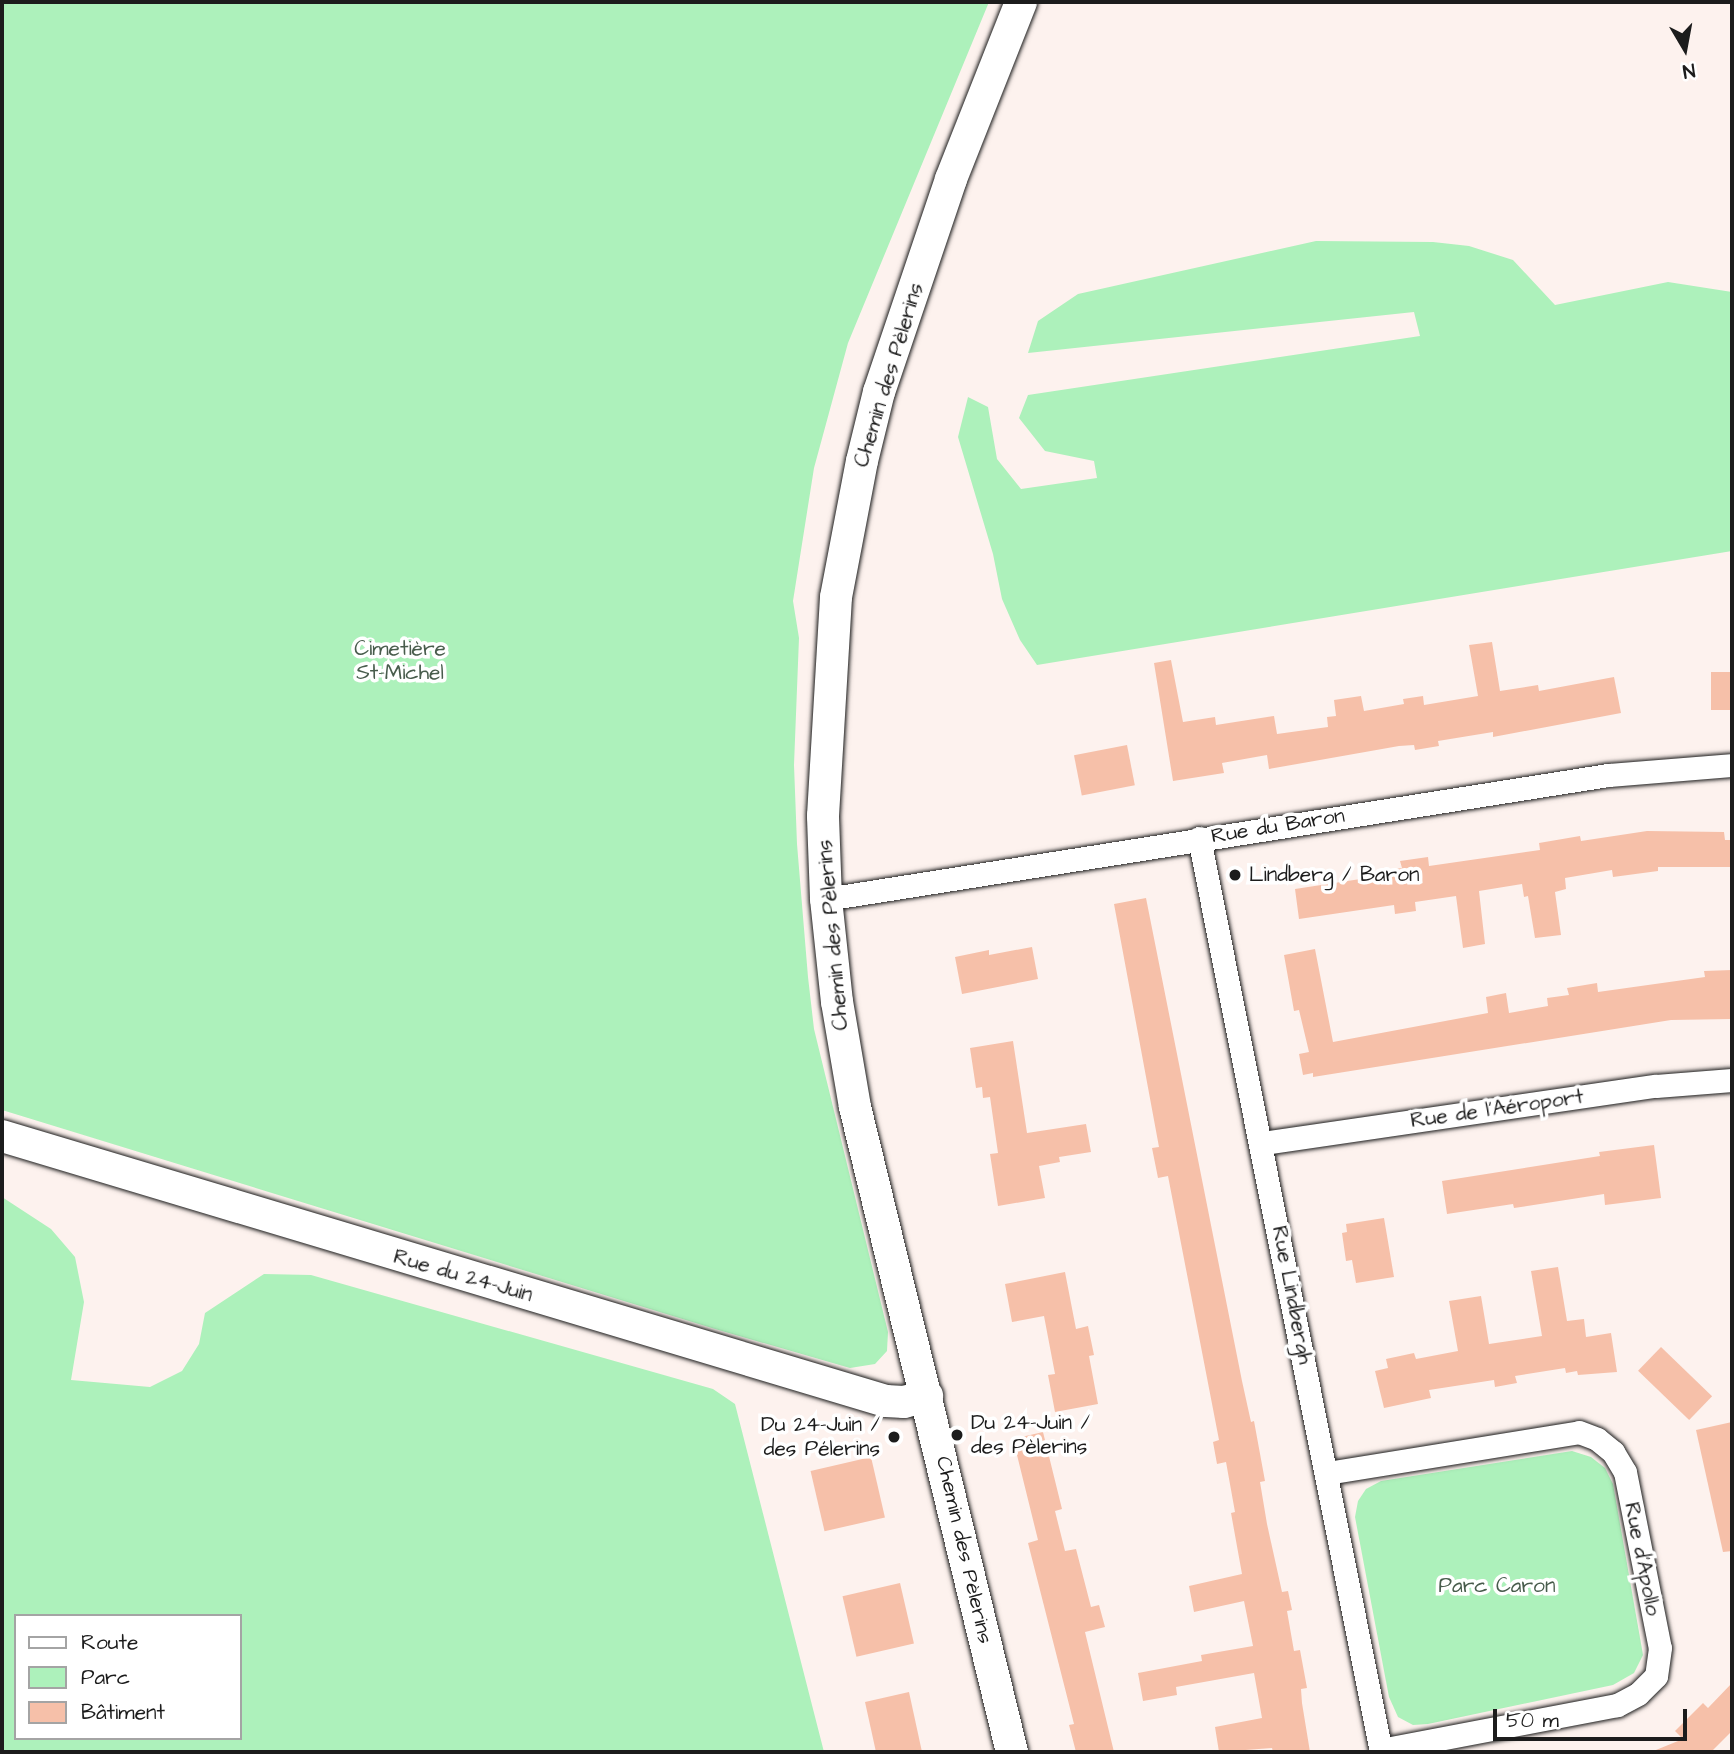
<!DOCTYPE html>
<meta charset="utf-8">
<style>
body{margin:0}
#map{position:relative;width:1734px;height:1754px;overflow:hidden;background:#fdf2ee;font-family:"Architects Daughter",sans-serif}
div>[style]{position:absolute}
.green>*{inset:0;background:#adf1bb}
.building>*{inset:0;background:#f6c0a9;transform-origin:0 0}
.roads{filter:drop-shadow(0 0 2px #1c1c1c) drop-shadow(0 0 2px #1c1c1c)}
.street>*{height:23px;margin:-11.5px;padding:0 11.5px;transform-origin:11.5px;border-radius:11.5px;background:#fff}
.secondary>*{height:32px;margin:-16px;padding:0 16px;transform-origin:16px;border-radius:16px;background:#fff}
.dots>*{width:19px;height:19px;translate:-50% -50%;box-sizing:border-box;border:4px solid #fff;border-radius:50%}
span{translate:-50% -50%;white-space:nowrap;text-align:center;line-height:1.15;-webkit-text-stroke:7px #fff;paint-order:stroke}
.street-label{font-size:21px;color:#1c1c1c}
.park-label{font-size:21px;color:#485c4c}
.poi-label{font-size:21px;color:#1c1c1c}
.left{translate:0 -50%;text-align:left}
.right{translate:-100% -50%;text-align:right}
.frame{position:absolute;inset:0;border:4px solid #1c1c1c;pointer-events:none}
.legend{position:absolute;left:14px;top:1614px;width:228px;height:126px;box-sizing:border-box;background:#fff;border:2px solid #a4a4a4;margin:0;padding:9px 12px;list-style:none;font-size:21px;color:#1c1c1c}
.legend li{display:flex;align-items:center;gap:14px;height:35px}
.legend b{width:35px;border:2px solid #a4a4a4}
.north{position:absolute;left:1650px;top:14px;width:70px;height:70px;-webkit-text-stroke:5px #fff;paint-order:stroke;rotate:170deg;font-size:19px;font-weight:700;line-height:28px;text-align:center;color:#1c1c1c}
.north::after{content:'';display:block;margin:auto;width:24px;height:32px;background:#1c1c1c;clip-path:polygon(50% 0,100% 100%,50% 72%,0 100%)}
.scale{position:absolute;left:1493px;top:1709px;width:194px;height:32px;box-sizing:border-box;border:4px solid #1c1c1c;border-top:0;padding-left:9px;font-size:21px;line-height:24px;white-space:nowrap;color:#1c1c1c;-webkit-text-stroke:5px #fff;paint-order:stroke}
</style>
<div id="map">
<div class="green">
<div style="clip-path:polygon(2px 2px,989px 2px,848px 343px,814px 468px,793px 601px,799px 638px,794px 765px,797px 844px,808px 977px,814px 1029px,888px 1332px,887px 1351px,875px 1364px,850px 1368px,715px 1329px,2px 1110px)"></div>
<div style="clip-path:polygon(1316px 241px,1433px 242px,1469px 246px,1513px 260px,1555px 305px,1668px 282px,1732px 292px,1732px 551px,1037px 665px,1020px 640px,1002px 599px,993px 554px,958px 437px,968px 397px,988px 407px,997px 459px,1021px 489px,1097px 478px,1094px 461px,1045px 451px,1019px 418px,1028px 395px,1420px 336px,1414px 312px,1028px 353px,1038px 321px,1078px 294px)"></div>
<div style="clip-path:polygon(evenodd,2px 1197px,51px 1229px,75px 1257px,84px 1302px,71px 1380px,150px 1387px,182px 1371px,199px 1344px,205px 1313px,264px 1274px,311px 1275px,713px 1389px,735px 1404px,824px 1752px,2px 1752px,2px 1197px,16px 1616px,240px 1616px,240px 1738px,16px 1738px,16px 1616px)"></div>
<div style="clip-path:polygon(1572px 1451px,1591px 1457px,1605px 1468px,1613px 1484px,1643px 1655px,1634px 1673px,1613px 1685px,1428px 1724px,1413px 1725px,1398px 1717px,1389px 1697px,1355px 1517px,1358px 1501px,1366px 1489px,1381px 1481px)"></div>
</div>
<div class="building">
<div style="clip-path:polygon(1492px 642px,1500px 691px,1538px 685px,1539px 691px,1614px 677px,1621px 713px,1493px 737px,1493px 732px,1438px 741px,1439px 746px,1415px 750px,1414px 745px,1399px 746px,1269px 769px,1267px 755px,1222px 763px,1224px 773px,1173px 781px,1154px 663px,1171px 660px,1183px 722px,1215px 717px,1216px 725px,1274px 716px,1277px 734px,1328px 727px,1327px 717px,1336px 716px,1334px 700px,1361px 696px,1364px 711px,1404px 704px,1403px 699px,1423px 696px,1424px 705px,1478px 696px,1469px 645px)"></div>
<div style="left:1732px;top:672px;width:38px;height:21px;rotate:90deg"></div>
<div style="left:1127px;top:745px;width:41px;height:54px;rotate:79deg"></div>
<div style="clip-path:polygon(1647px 831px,1724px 832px,1725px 840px,1732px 840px,1732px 867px,1658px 867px,1658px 871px,1613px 877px,1612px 870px,1565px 878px,1566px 889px,1555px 892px,1561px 935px,1535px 938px,1528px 896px,1524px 897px,1522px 884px,1479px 891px,1485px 944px,1463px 948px,1456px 896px,1415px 902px,1416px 911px,1395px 914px,1394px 905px,1299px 919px,1295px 889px,1367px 878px,1366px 873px,1402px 868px,1400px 861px,1428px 857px,1429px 866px,1540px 850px,1539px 843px,1580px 836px,1581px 841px)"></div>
<div style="clip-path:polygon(1146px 898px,1242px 1381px,1251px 1422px,1254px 1421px,1265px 1481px,1260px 1482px,1267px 1524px,1282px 1592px,1288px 1591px,1292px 1610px,1287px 1611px,1294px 1651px,1300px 1650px,1307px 1688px,1301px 1689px,1302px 1703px,1310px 1752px,1273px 1752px,1272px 1748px,1219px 1752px,1215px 1727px,1262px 1718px,1254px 1673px,1176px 1687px,1177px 1695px,1143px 1701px,1138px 1673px,1202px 1661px,1201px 1655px,1253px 1646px,1244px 1601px,1194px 1612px,1189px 1586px,1242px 1574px,1231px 1513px,1235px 1512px,1226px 1462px,1217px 1464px,1213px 1442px,1219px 1440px,1168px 1176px,1158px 1178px,1152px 1148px,1159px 1147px,1114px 904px)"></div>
<div style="clip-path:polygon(1032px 947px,1038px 979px,962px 994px,955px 957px,989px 950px,989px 955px)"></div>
<div style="clip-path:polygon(1315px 949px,1333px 1042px,1488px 1013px,1486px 997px,1506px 993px,1509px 1013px,1548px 1006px,1547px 998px,1569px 995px,1567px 988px,1597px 983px,1598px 992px,1705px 977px,1704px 971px,1732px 970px,1732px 1019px,1671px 1020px,1313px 1077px,1313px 1073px,1303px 1075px,1299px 1054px,1309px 1052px,1299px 1010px,1294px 1011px,1284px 955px)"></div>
<div style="clip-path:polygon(1013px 1041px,1027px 1133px,1086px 1124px,1091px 1152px,1059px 1157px,1060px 1162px,1039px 1166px,1045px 1198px,998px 1206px,990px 1154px,998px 1153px,990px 1097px,983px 1098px,982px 1087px,976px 1088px,970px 1048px)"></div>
<div style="clip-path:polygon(1654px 1145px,1661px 1198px,1605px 1205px,1604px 1194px,1514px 1208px,1513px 1204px,1447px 1214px,1442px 1181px,1600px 1156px,1599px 1152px)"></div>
<div style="clip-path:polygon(1384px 1218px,1394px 1277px,1356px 1283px,1352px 1260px,1346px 1261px,1342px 1233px,1347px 1232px,1346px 1224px)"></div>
<div style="clip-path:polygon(1558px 1267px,1567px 1321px,1584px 1319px,1586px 1337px,1611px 1333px,1617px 1372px,1578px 1375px,1577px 1371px,1566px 1373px,1565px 1368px,1515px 1376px,1517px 1383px,1495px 1387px,1494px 1380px,1429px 1390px,1431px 1398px,1384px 1408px,1375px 1371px,1388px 1368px,1386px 1359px,1414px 1353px,1416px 1359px,1458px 1351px,1449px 1301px,1481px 1296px,1489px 1344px,1542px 1336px,1531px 1271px)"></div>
<div style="clip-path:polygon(1065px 1272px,1076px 1329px,1088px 1326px,1094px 1355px,1089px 1356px,1098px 1404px,1055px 1412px,1048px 1375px,1055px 1374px,1044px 1316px,1012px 1322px,1005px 1284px)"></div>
<div style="left:1661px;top:1347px;width:71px;height:33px;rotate:44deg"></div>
<div style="clip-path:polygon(1732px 1422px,1732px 1551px,1723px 1552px,1696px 1430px)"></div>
<div style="clip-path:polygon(1043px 1432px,1062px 1509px,1055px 1511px,1065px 1551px,1076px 1549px,1091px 1607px,1099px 1605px,1105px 1627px,1085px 1632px,1114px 1752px,1076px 1752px,1069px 1725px,1074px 1724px,1028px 1543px,1038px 1540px,1013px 1439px)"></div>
<div style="left:871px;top:1457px;width:62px;height:62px;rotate:77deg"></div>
<div style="left:900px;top:1583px;width:62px;height:59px;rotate:77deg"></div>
<div style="clip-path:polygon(1732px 1683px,1732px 1731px,1711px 1752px,1651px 1752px,1683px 1739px,1675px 1731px,1703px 1703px,1708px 1708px)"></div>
<div style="clip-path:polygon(909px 1692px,922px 1752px,876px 1752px,865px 1702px)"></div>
</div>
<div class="roads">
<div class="street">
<div style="left:1199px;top:838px;width:932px;rotate:78.74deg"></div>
<div style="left:826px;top:899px;width:792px;rotate:-9.01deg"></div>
<div style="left:1608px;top:775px;width:124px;rotate:-4.6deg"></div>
<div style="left:1263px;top:1143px;width:397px;rotate:-8.3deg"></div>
<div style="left:1656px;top:1086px;width:76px;rotate:-4.5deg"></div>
<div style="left:1327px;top:1473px;width:255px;rotate:-9.2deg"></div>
<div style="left:1579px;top:1432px;width:19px;rotate:21deg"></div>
<div style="left:1597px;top:1439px;width:21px;rotate:39deg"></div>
<div style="left:1613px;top:1452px;width:23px;rotate:59deg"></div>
<div style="left:1625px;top:1472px;width:179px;rotate:78.8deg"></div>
<div style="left:1660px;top:1648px;width:28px;rotate:98deg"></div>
<div style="left:1656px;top:1676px;width:25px;rotate:135deg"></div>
<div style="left:1638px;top:1694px;width:24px;rotate:152deg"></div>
<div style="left:1617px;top:1705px;width:240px;rotate:169.2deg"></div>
</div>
<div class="secondary">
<div style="left:2px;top:1136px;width:923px;rotate:16.69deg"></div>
<div style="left:886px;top:1401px;width:18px;rotate:3deg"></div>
<div style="left:904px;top:1402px;width:24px;rotate:-15deg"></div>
<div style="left:1012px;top:1752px;width:664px;rotate:-103.68deg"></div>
<div style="left:855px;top:1107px;width:107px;rotate:-99.7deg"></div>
<div style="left:837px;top:1002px;width:104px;rotate:-96.1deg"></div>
<div style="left:826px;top:899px;width:83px;rotate:-92.1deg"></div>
<div style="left:823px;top:816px;width:219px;rotate:-86.6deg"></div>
<div style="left:836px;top:597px;width:138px;rotate:-79.2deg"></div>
<div style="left:862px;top:461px;width:71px;rotate:-76.2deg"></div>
<div style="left:879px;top:392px;width:225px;rotate:-71.3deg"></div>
<div style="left:951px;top:179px;width:190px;rotate:-68.4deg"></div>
</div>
</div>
<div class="dots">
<div style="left:1235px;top:875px;background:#1c1c1c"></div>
<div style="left:957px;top:1435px;background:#1c1c1c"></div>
<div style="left:894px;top:1437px;background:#1c1c1c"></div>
</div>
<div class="street-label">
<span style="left:889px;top:375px;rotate:-73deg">Chemin des Pèlerins</span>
<span style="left:1278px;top:826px;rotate:-9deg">Rue du Baron</span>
<span style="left:833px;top:935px;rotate:-95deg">Chemin des Pèlerins</span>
<span style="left:1497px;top:1109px;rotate:-8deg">Rue de l'Aéroport</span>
<span style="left:463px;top:1276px;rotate:16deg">Rue du 24-Juin</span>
<span style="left:1292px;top:1295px;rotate:79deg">Rue Lindbergh</span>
<span style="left:964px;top:1550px;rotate:77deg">Chemin des Pèlerins</span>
<span style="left:1642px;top:1559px;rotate:79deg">Rue d'Apollo</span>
</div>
<div class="park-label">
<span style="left:400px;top:661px">Cimetière<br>St-Michel</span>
<span style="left:1497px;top:1586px">Parc Caron</span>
</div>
<div class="poi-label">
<span class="left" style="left:1249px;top:875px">Lindberg / Baron</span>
<span class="left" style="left:971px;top:1435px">Du 24-Juin /<br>des Pèlerins</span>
<span class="right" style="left:880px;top:1437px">Du 24-Juin /<br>des Pélerins</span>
</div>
<div class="frame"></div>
<ul class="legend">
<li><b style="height:9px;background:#fff"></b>Route</li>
<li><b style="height:19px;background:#adf1bb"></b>Parc</li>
<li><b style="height:19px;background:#f6c0a9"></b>Bâtiment</li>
</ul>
<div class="north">N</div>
<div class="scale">50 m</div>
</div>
